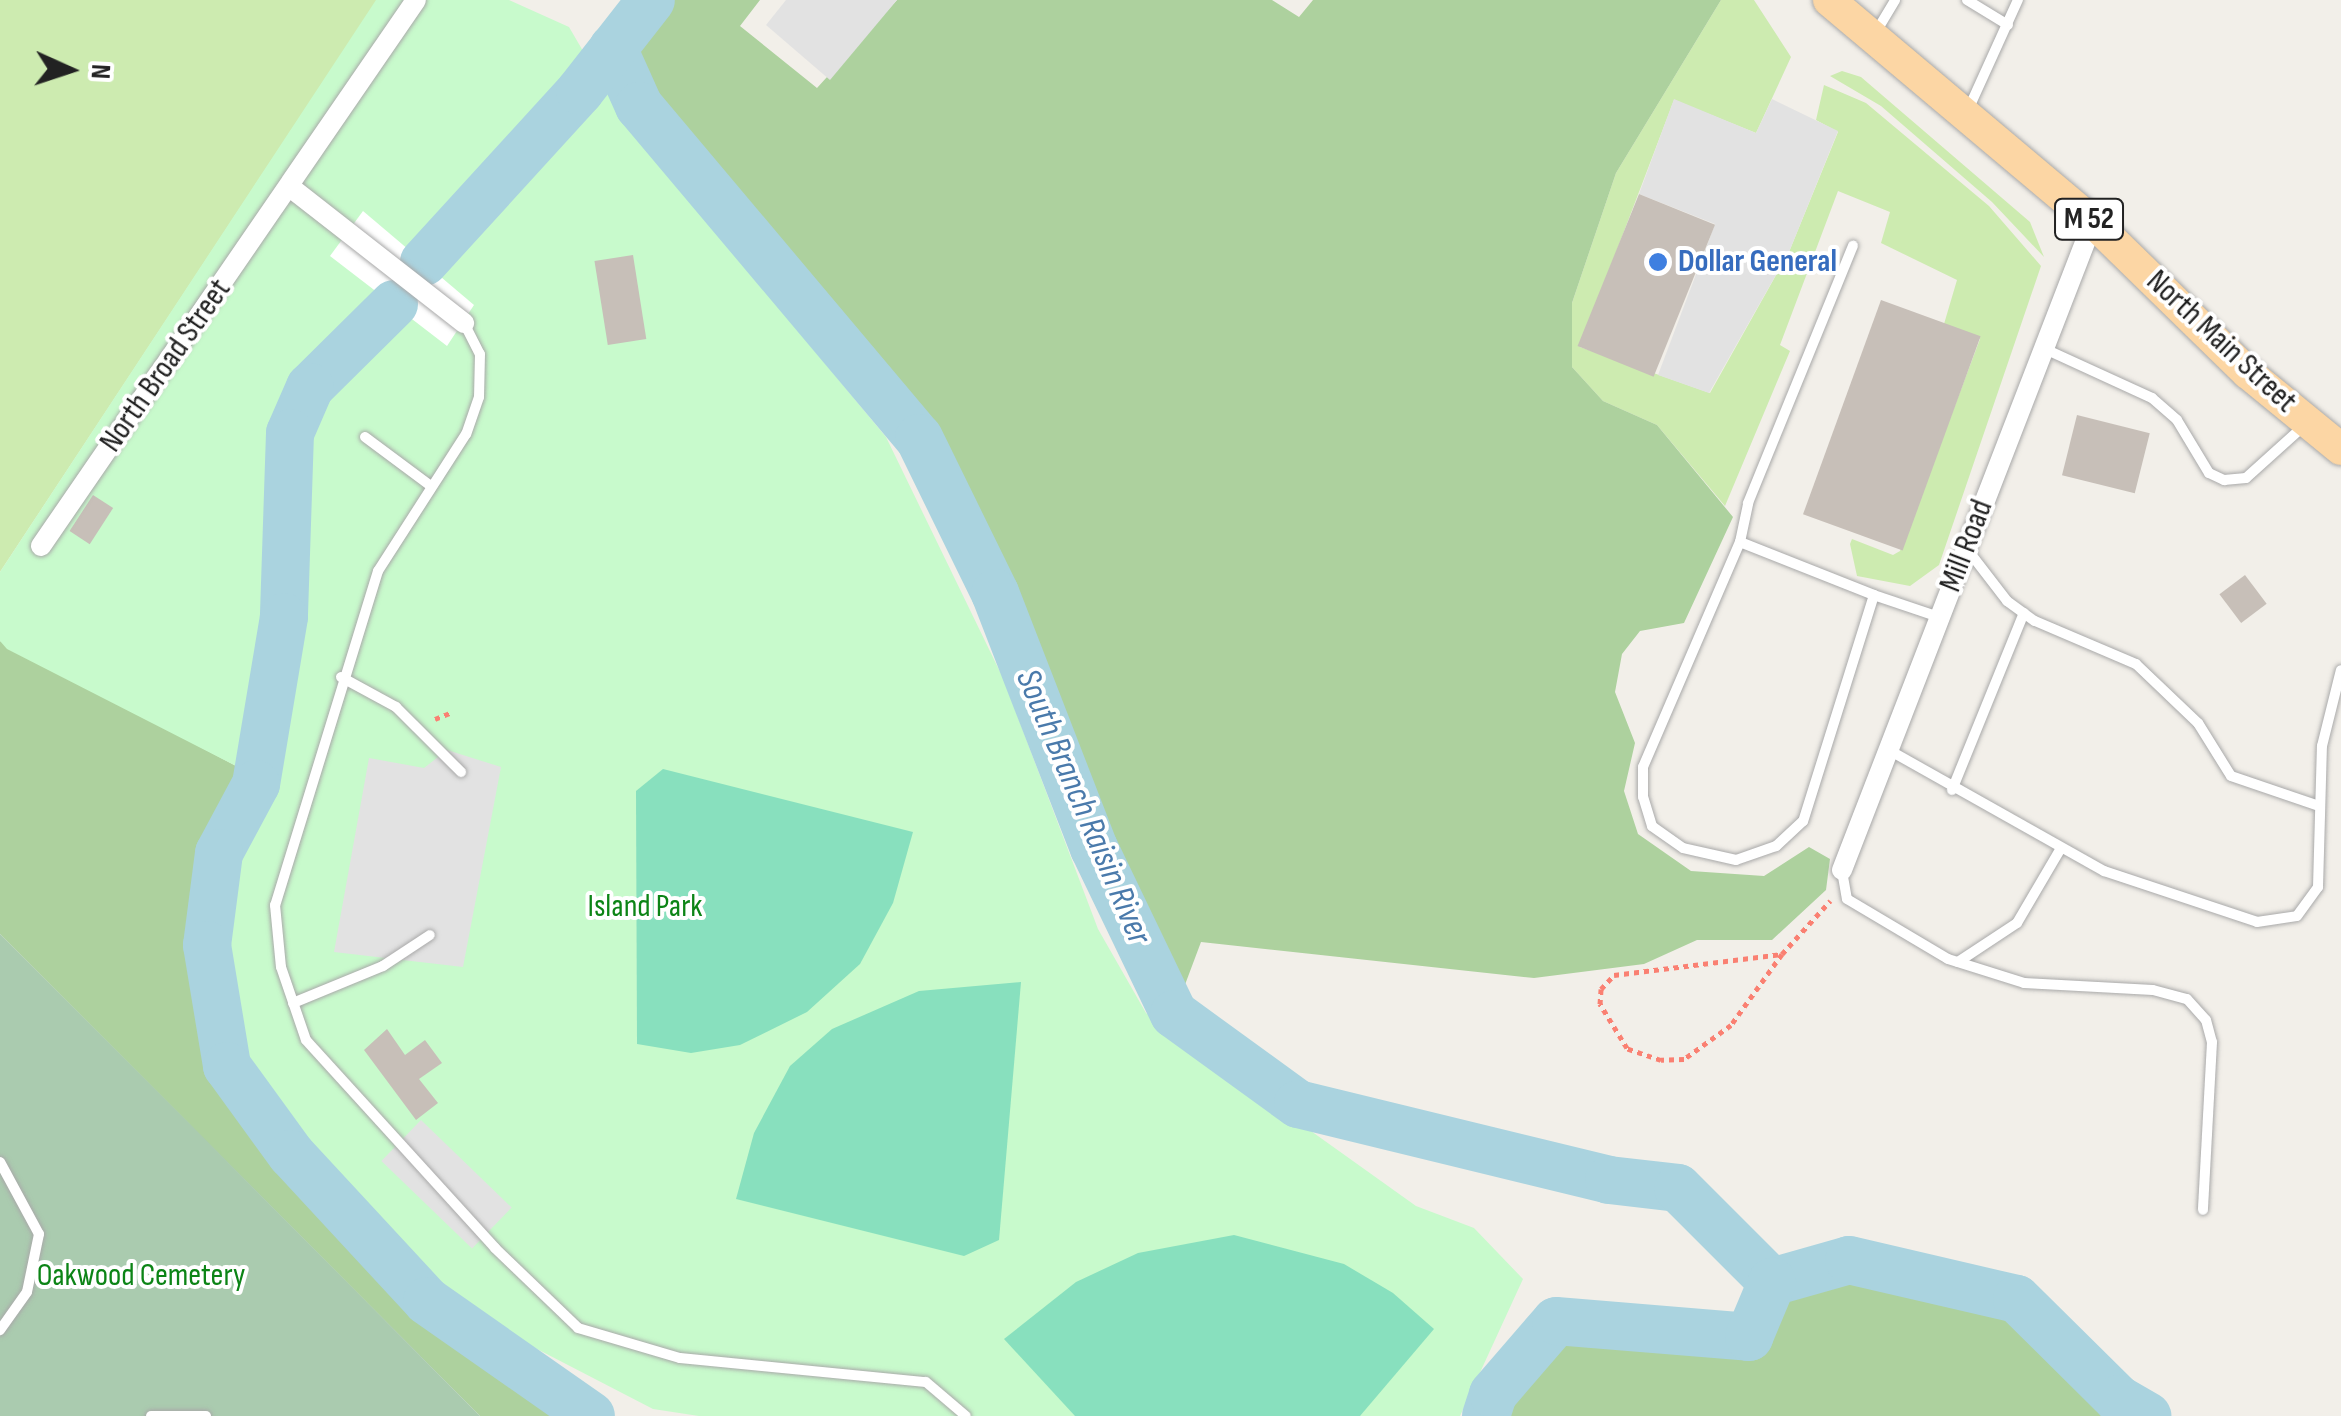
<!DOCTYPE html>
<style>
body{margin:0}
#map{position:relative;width:2341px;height:1416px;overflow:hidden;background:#f2efe9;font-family:"Sofia Sans Condensed",sans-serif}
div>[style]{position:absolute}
.grass>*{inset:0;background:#cdebb0}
.forest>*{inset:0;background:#add19e}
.cemetery>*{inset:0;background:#aacbaf}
.park>*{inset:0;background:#c8facc}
.pitch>*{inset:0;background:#88e0be}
.parking>*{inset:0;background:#e2e2e2;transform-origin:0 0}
.pier>*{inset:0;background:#fff}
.river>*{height:48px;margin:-24px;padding:0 24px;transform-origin:24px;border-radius:24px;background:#aad3df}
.building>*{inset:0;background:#c7bfb8;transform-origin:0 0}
.path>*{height:5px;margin-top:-2.5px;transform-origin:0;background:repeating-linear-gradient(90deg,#fa8072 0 5px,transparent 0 10px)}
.roads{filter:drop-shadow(0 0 2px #a9a9a9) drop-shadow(0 0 2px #a9a9a9)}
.service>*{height:10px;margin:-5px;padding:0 5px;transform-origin:5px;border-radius:5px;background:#fff}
.minor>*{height:20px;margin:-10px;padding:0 10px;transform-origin:10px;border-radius:10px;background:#fff}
.primary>*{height:32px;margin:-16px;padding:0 16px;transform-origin:16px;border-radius:16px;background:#fcd6a4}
.dots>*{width:28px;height:28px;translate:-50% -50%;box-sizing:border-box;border:5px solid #fff;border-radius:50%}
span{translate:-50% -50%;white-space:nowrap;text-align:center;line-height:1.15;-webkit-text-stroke:8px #fff;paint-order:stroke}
.shield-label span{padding:2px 8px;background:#fff;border:2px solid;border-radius:8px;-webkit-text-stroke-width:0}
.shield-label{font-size:30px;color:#222;font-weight:700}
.shop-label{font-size:32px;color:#366cbe;font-weight:700}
.left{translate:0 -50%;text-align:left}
.street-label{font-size:32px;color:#222}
.park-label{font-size:32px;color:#0c8416}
.water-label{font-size:35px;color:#4a7aab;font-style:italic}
.north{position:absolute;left:20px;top:20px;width:100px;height:100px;-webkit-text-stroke:8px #fff;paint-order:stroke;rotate:93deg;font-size:28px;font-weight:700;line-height:40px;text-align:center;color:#222}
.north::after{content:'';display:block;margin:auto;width:35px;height:45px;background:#222;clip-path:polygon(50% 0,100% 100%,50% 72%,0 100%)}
</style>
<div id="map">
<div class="grass">
<div style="clip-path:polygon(0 0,377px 0,0 572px)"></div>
<div style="clip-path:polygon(1721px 0,1754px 0,1791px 57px,1756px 133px,1674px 100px,1580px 347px,1710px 393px,1789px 252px,1838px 132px,1816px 120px,1824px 85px,1866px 103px,1989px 206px,2041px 266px,1939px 565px,1910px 586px,1857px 576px,1850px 544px,1852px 539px,1893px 555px,1900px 551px,1980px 339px,1944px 324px,1957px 280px,1881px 243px,1890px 212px,1838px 191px,1780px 345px,1790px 351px,1725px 506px,1657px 425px,1603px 401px,1572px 367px,1572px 303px,1616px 173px)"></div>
<div style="clip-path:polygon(1842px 71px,1861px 77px,2030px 222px,2044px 257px,1992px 202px,1881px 106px,1830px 76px)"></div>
</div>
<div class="forest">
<div style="clip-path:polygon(651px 0,760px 0,740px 26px,817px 88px,897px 0,1272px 0,1299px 17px,1313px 0,1721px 0,1616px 173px,1572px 303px,1572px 367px,1603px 401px,1657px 425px,1733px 517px,1684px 623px,1640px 631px,1622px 654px,1615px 692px,1635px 743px,1624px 791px,1638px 834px,1691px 871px,1764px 876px,1809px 847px,1830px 859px,1826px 890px,1772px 940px,1697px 940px,1644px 964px,1534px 978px,1201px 942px,1174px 1014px,1094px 848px,995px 593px,919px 438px,639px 106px,613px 48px)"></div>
<div style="clip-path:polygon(0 641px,238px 767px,256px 784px,219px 853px,207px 945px,227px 1066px,291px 1154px,427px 1301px,591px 1416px,480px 1416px,0 934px)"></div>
<div style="clip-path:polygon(1849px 1260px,2017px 1299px,2118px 1399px,2147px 1416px,1486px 1416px,1493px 1394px,1556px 1321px,1748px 1337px,1772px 1282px)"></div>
</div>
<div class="cemetery">
<div style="clip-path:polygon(0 934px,190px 1124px,480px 1416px,0 1416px)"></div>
</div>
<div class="park">
<div style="clip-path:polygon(376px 0,509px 0,569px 27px,624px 121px,886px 437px,1003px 678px,1098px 929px,1146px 1013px,1416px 1206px,1474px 1228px,1523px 1279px,1460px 1416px,699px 1416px,653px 1409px,506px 1333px,376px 1230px,289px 1139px,235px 1062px,221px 1001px,238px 767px,7px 649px,0 641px,0 572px)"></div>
</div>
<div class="pitch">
<div style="clip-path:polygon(663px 769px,913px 832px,893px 903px,860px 964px,807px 1012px,740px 1045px,691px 1053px,637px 1044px,636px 791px)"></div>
<div style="clip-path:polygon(1021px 982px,999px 1240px,964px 1256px,736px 1199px,754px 1133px,790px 1066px,832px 1029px,919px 991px)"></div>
<div style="clip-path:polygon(1234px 1235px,1344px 1264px,1393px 1293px,1434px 1329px,1360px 1416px,1075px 1416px,1004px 1339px,1076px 1282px,1138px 1253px)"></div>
</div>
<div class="parking">
<div style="clip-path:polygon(786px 0,897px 0,830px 80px,766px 25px)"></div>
<div style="clip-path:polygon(1674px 99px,1756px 133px,1772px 99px,1838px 131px,1789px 252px,1709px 393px,1658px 375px,1715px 224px,1639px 194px)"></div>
<div style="clip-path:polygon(447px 750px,501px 767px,463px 967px,334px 952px,369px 758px,424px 768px)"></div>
<div style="left:421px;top:1120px;width:126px;height:57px;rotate:44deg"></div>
</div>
<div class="pier">
<div style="clip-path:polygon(363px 211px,474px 305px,447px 346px,330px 256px)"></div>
</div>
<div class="river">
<div style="left:613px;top:48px;width:64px;rotate:65.9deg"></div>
<div style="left:639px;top:106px;width:434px;rotate:49.9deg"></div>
<div style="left:919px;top:438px;width:173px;rotate:63.9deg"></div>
<div style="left:995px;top:593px;width:274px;rotate:68.8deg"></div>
<div style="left:1094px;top:848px;width:184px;rotate:64.3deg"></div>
<div style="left:1174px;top:1014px;width:153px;rotate:36deg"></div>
<div style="left:1298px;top:1104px;width:320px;rotate:13.7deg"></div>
<div style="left:1609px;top:1180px;width:69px;rotate:6.6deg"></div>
<div style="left:1678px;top:1188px;width:133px;rotate:45deg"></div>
<div style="left:424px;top:262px;width:231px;rotate:-47.6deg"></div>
<div style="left:580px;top:91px;width:115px;rotate:-52deg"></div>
<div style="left:394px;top:304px;width:118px;rotate:135.3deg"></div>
<div style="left:310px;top:387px;width:50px;rotate:113.5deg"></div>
<div style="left:290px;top:433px;width:184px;rotate:91.9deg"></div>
<div style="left:284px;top:617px;width:169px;rotate:99.5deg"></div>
<div style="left:256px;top:784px;width:78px;rotate:118.2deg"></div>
<div style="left:219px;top:853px;width:93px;rotate:97.4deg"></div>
<div style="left:207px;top:945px;width:123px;rotate:80.6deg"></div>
<div style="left:227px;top:1066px;width:109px;rotate:54deg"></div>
<div style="left:291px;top:1154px;width:200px;rotate:47.2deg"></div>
<div style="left:427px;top:1301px;width:200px;rotate:35deg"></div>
<div style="left:1772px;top:1282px;width:80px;rotate:-15.9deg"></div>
<div style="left:1849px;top:1260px;width:172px;rotate:13.1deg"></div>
<div style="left:2017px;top:1299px;width:142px;rotate:44.7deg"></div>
<div style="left:2118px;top:1399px;width:34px;rotate:30deg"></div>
<div style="left:1486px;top:1416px;width:23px;rotate:-72deg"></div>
<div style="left:1493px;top:1394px;width:96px;rotate:-49.2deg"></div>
<div style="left:1556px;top:1321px;width:194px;rotate:4.7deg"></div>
<div style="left:1749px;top:1337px;width:60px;rotate:-67.3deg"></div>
</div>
<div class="building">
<div style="left:1639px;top:194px;width:82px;height:164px;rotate:22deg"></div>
<div style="left:633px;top:255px;width:85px;height:39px;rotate:81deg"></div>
<div style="left:1881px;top:300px;width:106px;height:228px;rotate:20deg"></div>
<div style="left:2077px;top:415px;width:75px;height:62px;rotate:14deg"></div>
<div style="left:93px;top:495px;width:24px;height:43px;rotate:33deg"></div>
<div style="left:2245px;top:575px;width:36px;height:32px;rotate:53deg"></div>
<div style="clip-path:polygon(387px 1029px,405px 1055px,425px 1040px,442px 1063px,419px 1079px,438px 1103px,416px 1120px,364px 1050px)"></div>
</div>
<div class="path">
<div style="left:435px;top:719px;width:16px;rotate:-22deg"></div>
<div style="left:1782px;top:954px;width:87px;rotate:125.7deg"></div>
<div style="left:1731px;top:1025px;width:58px;rotate:144.1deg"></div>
<div style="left:1684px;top:1059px;width:23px;rotate:178deg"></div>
<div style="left:1661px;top:1060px;width:36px;rotate:-161deg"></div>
<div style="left:1627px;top:1048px;width:52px;rotate:-121.5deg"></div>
<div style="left:1600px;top:1004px;width:15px;rotate:-86deg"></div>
<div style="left:1601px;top:989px;width:19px;rotate:-47deg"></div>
<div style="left:1614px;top:975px;width:169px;rotate:-7.1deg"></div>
<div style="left:1782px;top:954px;width:72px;rotate:-47.8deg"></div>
</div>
<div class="roads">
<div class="service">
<div style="left:1967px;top:0;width:48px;rotate:31.4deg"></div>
<div style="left:1876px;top:32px;width:37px;rotate:-59deg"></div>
<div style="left:1968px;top:110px;width:121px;rotate:-65.6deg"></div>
<div style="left:464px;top:323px;width:35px;rotate:63deg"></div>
<div style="left:480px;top:354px;width:43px;rotate:91.3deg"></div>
<div style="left:479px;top:397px;width:39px;rotate:109deg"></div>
<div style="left:466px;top:434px;width:163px;rotate:122.7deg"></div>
<div style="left:378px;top:571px;width:350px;rotate:107.1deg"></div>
<div style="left:275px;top:905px;width:62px;rotate:84.5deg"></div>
<div style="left:281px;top:967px;width:77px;rotate:71.1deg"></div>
<div style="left:306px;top:1040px;width:281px;rotate:47.7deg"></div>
<div style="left:495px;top:1248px;width:115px;rotate:43.9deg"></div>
<div style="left:578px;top:1328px;width:106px;rotate:16.4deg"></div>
<div style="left:680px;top:1358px;width:247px;rotate:5.6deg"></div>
<div style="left:926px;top:1382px;width:52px;rotate:40.4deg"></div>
<div style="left:2045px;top:349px;width:118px;rotate:24.6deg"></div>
<div style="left:2152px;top:398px;width:33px;rotate:41deg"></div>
<div style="left:2177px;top:420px;width:62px;rotate:58.9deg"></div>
<div style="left:2209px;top:473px;width:17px;rotate:25deg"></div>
<div style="left:2224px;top:480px;width:22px;rotate:-5deg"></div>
<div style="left:2246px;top:478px;width:81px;rotate:-42deg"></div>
<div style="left:365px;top:437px;width:82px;rotate:36.6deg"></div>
<div style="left:1740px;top:542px;width:144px;rotate:21.6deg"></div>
<div style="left:1874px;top:595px;width:237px;rotate:107.4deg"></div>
<div style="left:1803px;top:821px;width:37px;rotate:137deg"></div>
<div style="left:1776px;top:846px;width:42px;rotate:160.7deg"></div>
<div style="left:1736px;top:860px;width:54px;rotate:-167.2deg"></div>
<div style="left:1683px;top:848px;width:38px;rotate:-145deg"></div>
<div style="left:1652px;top:826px;width:30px;rotate:-107deg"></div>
<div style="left:1643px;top:797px;width:30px;rotate:-90deg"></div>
<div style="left:1643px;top:767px;width:245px;rotate:-66.7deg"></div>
<div style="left:1740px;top:542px;width:40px;rotate:-78deg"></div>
<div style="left:1748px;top:503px;width:278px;rotate:-67.8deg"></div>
<div style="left:1967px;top:549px;width:66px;rotate:52.4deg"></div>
<div style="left:2007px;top:601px;width:34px;rotate:36deg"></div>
<div style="left:2035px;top:621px;width:110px;rotate:23.1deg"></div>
<div style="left:2136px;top:664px;width:86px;rotate:43.6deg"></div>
<div style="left:2198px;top:723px;width:62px;rotate:58.1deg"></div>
<div style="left:2231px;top:776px;width:93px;rotate:18.8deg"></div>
<div style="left:1874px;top:595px;width:69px;rotate:18.7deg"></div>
<div style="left:341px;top:677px;width:63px;rotate:28.6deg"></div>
<div style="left:396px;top:707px;width:92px;rotate:45deg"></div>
<div style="left:1889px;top:750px;width:247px;rotate:29.4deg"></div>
<div style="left:2104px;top:871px;width:161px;rotate:18.4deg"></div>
<div style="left:2257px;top:922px;width:40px;rotate:-8.5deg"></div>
<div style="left:2297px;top:916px;width:36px;rotate:-54deg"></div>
<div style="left:2318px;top:887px;width:141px;rotate:-88.4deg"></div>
<div style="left:2322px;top:746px;width:78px;rotate:-76deg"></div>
<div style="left:1952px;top:790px;width:191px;rotate:-67.9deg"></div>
<div style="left:1842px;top:871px;width:28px;rotate:80deg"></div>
<div style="left:1847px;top:899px;width:117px;rotate:30.7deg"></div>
<div style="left:1948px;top:959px;width:80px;rotate:17.5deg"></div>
<div style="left:2024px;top:983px;width:129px;rotate:3.1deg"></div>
<div style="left:2153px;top:990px;width:35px;rotate:15deg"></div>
<div style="left:2187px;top:999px;width:28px;rotate:48deg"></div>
<div style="left:2206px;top:1020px;width:23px;rotate:75deg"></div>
<div style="left:2212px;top:1042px;width:168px;rotate:93.1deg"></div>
<div style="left:1958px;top:962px;width:71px;rotate:-33.5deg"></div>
<div style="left:2017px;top:923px;width:87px;rotate:-59.6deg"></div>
<div style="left:293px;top:1003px;width:97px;rotate:-22.3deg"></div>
<div style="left:383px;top:966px;width:56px;rotate:-33.4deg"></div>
<div style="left:0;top:1162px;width:82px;rotate:61.6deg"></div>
<div style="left:39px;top:1234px;width:59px;rotate:101.7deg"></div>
<div style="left:27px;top:1292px;width:47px;rotate:125.4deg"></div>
<div style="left:151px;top:1416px;width:55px"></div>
</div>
<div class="minor">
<div style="left:290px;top:187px;width:221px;rotate:38deg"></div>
<div style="left:41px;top:546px;width:662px;rotate:-55.52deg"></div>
<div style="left:1842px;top:870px;width:695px;rotate:-68.83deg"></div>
</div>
<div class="primary">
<div style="left:1829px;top:0;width:345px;rotate:40.1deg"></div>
<div style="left:2093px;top:222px;width:216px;rotate:44.3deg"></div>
<div style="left:2248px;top:373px;width:120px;rotate:39.3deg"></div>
</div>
</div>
<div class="dots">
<div style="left:1658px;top:262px;background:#3f7fe0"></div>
</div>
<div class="shield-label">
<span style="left:2089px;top:219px">M 52</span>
</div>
<div class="shop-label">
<span class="left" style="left:1678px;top:262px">Dollar General</span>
</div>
<div class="street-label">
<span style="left:2221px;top:342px;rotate:43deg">North Main Street</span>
<span style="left:166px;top:366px;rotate:-55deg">North Broad Street</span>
<span style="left:1967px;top:546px;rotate:-69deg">Mill Road</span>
</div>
<div class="park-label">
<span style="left:645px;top:907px">Island Park</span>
<span style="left:141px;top:1276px">Oakwood Cemetery</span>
</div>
<div class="water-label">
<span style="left:1083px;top:807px;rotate:67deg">South Branch Raisin River</span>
</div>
<div class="north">N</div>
</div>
